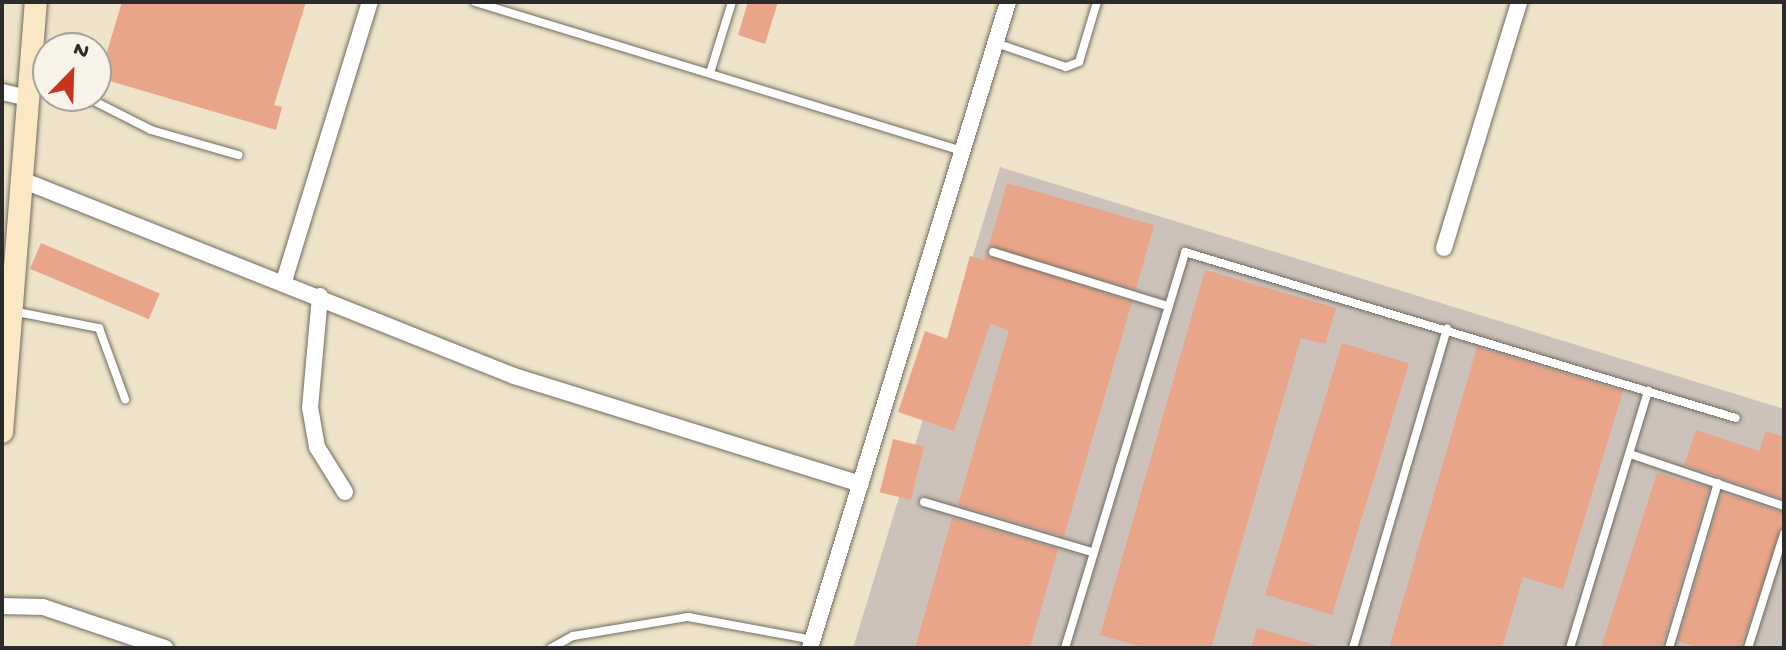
<!DOCTYPE html>
<style>
body{margin:0}
#map{position:relative;width:1786px;height:650px;overflow:hidden;background:#efe4c9;font-family:"Gochi Hand",sans-serif}
div>[style]{position:absolute}
.industrial>*{inset:0;background:#ccc2b9}
.building>*{inset:0;background:#e9a589;transform-origin:0 0}
.roads{filter:drop-shadow(0 0 2px #706c62) drop-shadow(0 0 2px #706c62)}
.lane>*{height:8px;margin:-4px;padding:0 4px;transform-origin:4px;border-radius:4px;background:#fff}
.street>*{height:16px;margin:-8px;padding:0 8px;transform-origin:8px;border-radius:8px;background:#fff}
.secondary>*{height:22px;margin:-11px;padding:0 11px;transform-origin:11px;border-radius:11px;background:#fae7c3}
span{translate:-50% -50%;white-space:nowrap;text-align:center;line-height:1.15;-webkit-text-stroke:6px #f7f3e8;paint-order:stroke}
.frame{position:absolute;inset:0;border:4px solid #2b2b2b;pointer-events:none}
.north{position:absolute;left:32px;top:32px;width:80px;height:80px;box-sizing:border-box;background:#f7f3e8;border:2px solid #a5a39c;border-radius:50%;rotate:23deg;font-size:22px;font-weight:700;line-height:32px;text-align:center;color:#2b2b2b}
.north::after{content:'';display:block;margin:auto;width:28px;height:36px;background:#c8321e;clip-path:polygon(50% 0,100% 100%,50% 72%,0 100%)}
</style>
<div id="map">
<div class="industrial">
<div style="clip-path:polygon(1000px 167px,1784px 409px,1784px 648px,853px 648px)"></div>
</div>
<div class="building">
<div style="clip-path:polygon(122px 2px,306px 2px,274px 105px,282px 107px,276px 130px,96px 77px,96px 52px,106px 55px)"></div>
<div style="clip-path:polygon(748px 2px,778px 2px,765px 44px,738px 35px)"></div>
<div style="left:1007px;top:183px;width:153px;height:67px;rotate:16deg"></div>
<div style="left:41px;top:243px;width:129px;height:28px;rotate:23deg"></div>
<div style="clip-path:polygon(986px 254px,1132px 302px,1064px 536px,958px 505px,1009px 330px,990px 324px,954px 431px,898px 412px,925px 331px,947px 339px,970px 256px,984px 260px)"></div>
<div style="clip-path:polygon(1205px 270px,1336px 308px,1325px 344px,1301px 338px,1211px 648px,1145px 648px,1100px 635px)"></div>
<div style="left:1342px;top:343px;width:70px;height:263px;rotate:17deg"></div>
<div style="clip-path:polygon(1477px 347px,1623px 391px,1563px 589px,1523px 577px,1502px 648px,1389px 648px)"></div>
<div style="clip-path:polygon(1696px 430px,1759px 451px,1766px 431px,1784px 437px,1784px 499px,1684px 465px)"></div>
<div style="left:893px;top:439px;width:32px;height:55px;rotate:14deg"></div>
<div style="clip-path:polygon(1657px 473px,1709px 488px,1665px 636px,1660px 648px,1601px 648px)"></div>
<div style="clip-path:polygon(1722px 493px,1784px 513px,1784px 527px,1740px 648px,1700px 648px,1678px 641px)"></div>
<div style="clip-path:polygon(952px 518px,1058px 549px,1030px 648px,915px 648px)"></div>
<div style="clip-path:polygon(1257px 628px,1315px 645px,1314px 648px,1251px 648px)"></div>
</div>
<div class="roads">
<div class="lane">
<div style="left:475px;top:2px;width:509px;rotate:17.01deg"></div>
<div style="left:996px;top:43px;width:74px;rotate:18.9deg"></div>
<div style="left:1066px;top:67px;width:14px;rotate:-21deg"></div>
<div style="left:1079px;top:62px;width:63px;rotate:-73.3deg"></div>
<div style="left:710px;top:73px;width:74px;rotate:-72.8deg"></div>
<div style="left:84px;top:96px;width:75px;rotate:26.9deg"></div>
<div style="left:151px;top:130px;width:91px;rotate:16deg"></div>
<div style="left:993px;top:252px;width:179px;rotate:17.2deg"></div>
<div style="left:12px;top:311px;width:89px;rotate:11.1deg"></div>
<div style="left:99px;top:328px;width:76px;rotate:69.9deg"></div>
<div style="left:1630px;top:454px;width:163px;rotate:18.7deg"></div>
<div style="left:924px;top:502px;width:175px;rotate:16.6deg"></div>
<div style="left:551px;top:648px;width:25px;rotate:-29deg"></div>
<div style="left:573px;top:636px;width:117px;rotate:-9.4deg"></div>
<div style="left:688px;top:617px;width:127px;rotate:10.4deg"></div>
<div style="left:1065px;top:648px;width:414px;rotate:-73.1deg"></div>
<div style="left:1185px;top:252px;width:575px;rotate:16.77deg"></div>
<div style="left:1353px;top:648px;width:333px;rotate:-73.6deg"></div>
<div style="left:1570px;top:648px;width:269px;rotate:-73.1deg"></div>
<div style="left:1669px;top:648px;width:172px;rotate:-73.5deg"></div>
<div style="left:1748px;top:648px;width:120px;rotate:-72.5deg"></div>
</div>
<div class="street">
<div style="left:2px;top:92px;width:28px;rotate:13deg"></div>
<div style="left:22px;top:180px;width:530px;rotate:21.72deg"></div>
<div style="left:514px;top:376px;width:363px;rotate:17.3deg"></div>
<div style="left:1444px;top:248px;width:257px;rotate:-73deg"></div>
<div style="left:284px;top:281px;width:292px;rotate:-72.9deg"></div>
<div style="left:320px;top:296px;width:111px;rotate:95.1deg"></div>
<div style="left:310px;top:407px;width:41px;rotate:80.1deg"></div>
<div style="left:317px;top:447px;width:53px;rotate:58.1deg"></div>
<div style="left:2px;top:606px;width:41px;rotate:1.4deg"></div>
<div style="left:43px;top:607px;width:129px;rotate:18.6deg"></div>
<div style="left:810px;top:648px;width:676px;rotate:-72.96deg"></div>
</div>
<div class="secondary">
<div style="left:2px;top:432px;width:431px;rotate:-85.5deg"></div>
</div>
</div>
<div class="frame"></div>
<div class="north">N</div>
</div>
